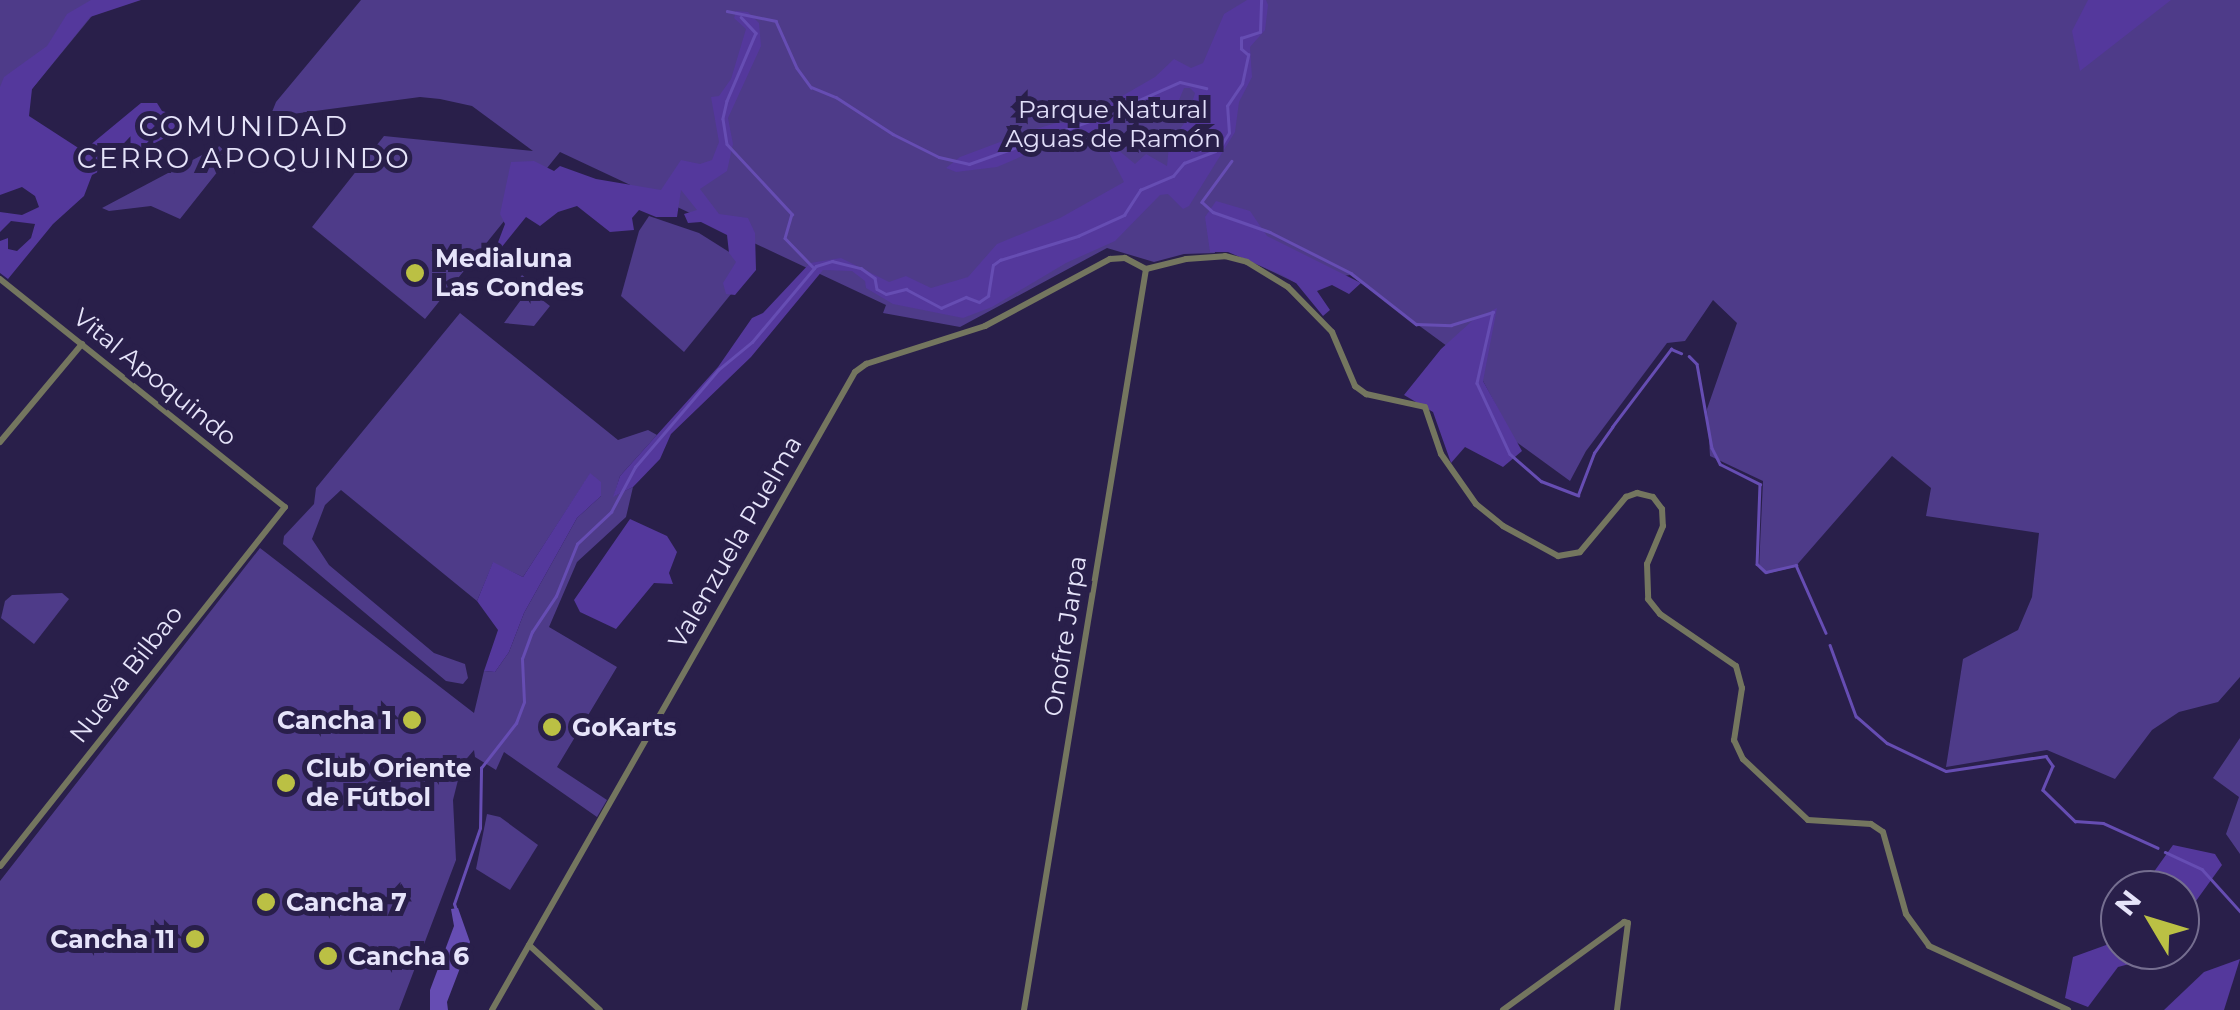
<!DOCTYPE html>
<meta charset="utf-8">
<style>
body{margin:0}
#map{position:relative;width:2240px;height:1010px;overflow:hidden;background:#291f4a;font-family:Montserrat,sans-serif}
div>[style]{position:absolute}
.green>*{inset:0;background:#4e3b89}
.forest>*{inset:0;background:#54389c}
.water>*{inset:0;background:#664db3}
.stream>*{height:2.5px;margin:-1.25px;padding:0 1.25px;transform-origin:1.25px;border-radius:1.25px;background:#664db3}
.tertiary>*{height:6px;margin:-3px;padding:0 3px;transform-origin:3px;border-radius:3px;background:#74765f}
.dots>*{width:28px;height:28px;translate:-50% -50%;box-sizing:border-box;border:5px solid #291f4a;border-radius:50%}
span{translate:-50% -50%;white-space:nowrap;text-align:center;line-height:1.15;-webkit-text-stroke:10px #291f4a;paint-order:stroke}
.park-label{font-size:25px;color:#e1def9}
.poi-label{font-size:25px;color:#e6e4fa;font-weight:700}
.left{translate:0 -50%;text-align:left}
.right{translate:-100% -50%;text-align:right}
.street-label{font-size:25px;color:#e6e4fa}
.neighbourhood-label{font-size:28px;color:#e6e4fa;letter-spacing:2.5px}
.north{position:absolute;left:2100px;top:870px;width:100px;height:100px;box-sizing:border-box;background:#291f4a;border:2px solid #756e90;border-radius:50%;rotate:308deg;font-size:28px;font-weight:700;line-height:40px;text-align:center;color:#e6e4fa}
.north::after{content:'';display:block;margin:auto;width:35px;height:45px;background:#bbc044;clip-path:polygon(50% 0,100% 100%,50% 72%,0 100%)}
</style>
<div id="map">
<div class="green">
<div style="clip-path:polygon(0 0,105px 0,0 128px)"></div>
<div style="clip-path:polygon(361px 0,2240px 0,2240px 677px,2218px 702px,2179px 712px,2152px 730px,2115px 779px,2047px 750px,1946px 767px,1963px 659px,2018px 630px,2032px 597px,2039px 533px,1926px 516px,1931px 488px,1892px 456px,1795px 567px,1765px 574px,1759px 568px,1763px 481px,1710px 456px,1707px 409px,1737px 323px,1713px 300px,1685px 341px,1667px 343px,1586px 451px,1570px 481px,1515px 441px,1483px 381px,1451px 349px,1350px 275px,1296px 283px,1213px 243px,1215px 253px,1184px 254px,1154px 262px,1107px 248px,960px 327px,883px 313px,886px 305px,560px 152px,425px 319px,312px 227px,384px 136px,533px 151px,472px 106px,440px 99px,420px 97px,270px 117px,276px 102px)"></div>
<div style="clip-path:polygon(219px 146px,230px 156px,180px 219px,151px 206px,109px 211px,102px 208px)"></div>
<div style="clip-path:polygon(649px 216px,699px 233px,753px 267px,684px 352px,621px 296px,639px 231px)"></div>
<div style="clip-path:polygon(522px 275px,527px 279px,523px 285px,550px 306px,534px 326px,504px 323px,526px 293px,516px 283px)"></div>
<div style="clip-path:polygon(460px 313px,618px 440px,648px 430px,657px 435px,620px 476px,614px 496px,633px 487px,626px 517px,577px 562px,549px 627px,617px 667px,557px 767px,607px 800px,597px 817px,504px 752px,496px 770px,475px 757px,474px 750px,462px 764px,453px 800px,456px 860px,399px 1010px,0 1010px,0 881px,260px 548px,474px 713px,484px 671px,495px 672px,509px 652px,524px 613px,577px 518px,601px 496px,590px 474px,523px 577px,493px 563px,477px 601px,341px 490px,325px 505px,312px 539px,329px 565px,434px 653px,465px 664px,468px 678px,463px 684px,446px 681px,283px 544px,284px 536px,314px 504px,316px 488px)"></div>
<div style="clip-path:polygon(62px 593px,69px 599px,34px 644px,1px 618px,5px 601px,12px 595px)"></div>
<div style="clip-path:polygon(2240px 738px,2240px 854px,2226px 834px,2239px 797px,2213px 778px)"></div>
<div style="clip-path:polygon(487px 814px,500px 817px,538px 845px,510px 890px,476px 869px)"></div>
</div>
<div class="forest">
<div style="clip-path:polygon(91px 0,141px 0,90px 17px,32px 89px,29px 116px,83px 151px,141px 103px,157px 103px,162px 111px,198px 121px,92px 175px,84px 196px,53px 224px,8px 279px,0 273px,0 241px,8px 238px,8px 249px,17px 251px,31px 238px,35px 224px,11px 221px,0 232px,0 212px,22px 215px,39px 207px,35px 196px,22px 187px,0 195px,0 87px,4px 77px,47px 46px,67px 14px)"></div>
<div style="clip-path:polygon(1247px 0,1266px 0,1268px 5px,1265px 30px,1250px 47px,1252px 77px,1239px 102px,1235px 132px,1189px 206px,1183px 209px,1168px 194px,1160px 195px,1115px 241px,1066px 263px,992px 307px,963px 318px,893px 304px,866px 288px,865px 281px,852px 271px,823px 270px,751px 357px,671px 434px,660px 459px,633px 487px,613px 497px,620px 476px,718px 367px,752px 318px,763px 313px,810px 263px,841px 258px,889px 282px,906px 276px,931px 288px,968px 277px,997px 244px,1060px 218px,1124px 182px,1109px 153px,1117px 149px,1135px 164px,1146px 154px,1167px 166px,1169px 145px,1187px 119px,1195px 93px,1190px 88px,1184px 88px,1179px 100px,1165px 110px,1139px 110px,1094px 133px,1071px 135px,997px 167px,956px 172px,946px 168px,960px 157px,1032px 130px,1056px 123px,1069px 123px,1074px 128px,1097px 120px,1103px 107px,1155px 77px,1174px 59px,1191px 68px,1203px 63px,1224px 14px)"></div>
<div style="clip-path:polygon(2088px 0,2171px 0,2080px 71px,2072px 31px)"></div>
<div style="clip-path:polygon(736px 11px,748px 12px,759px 23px,761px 46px,728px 118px,733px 144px,727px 171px,700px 189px,719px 214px,748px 218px,755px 233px,756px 270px,735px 295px,726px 294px,723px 283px,736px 262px,729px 253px,727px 235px,701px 222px,688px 223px,684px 214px,697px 210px,681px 190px,677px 217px,656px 217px,639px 210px,632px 218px,634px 230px,610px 232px,577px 206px,558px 212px,540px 226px,526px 217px,501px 248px,497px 245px,505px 224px,500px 214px,511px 162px,534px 161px,554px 171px,560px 166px,596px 179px,661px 190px,681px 160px,700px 164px,712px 160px,719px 142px,711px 97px,719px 96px,731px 79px,746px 29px,734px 18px)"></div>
<div style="clip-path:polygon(1216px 201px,1250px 211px,1267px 236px,1361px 283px,1349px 294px,1332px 285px,1317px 291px,1330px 310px,1323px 316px,1296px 283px,1282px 275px,1228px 252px,1210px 252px,1205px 217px)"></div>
<div style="clip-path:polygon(1497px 308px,1483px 381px,1522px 451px,1503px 467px,1465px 447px,1451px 463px,1433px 412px,1404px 395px,1441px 349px,1472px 321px)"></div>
<div style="clip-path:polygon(590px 473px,601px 482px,601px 496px,577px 518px,524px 613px,509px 652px,495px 672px,484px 671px,498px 630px,477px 601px,493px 562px,523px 577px)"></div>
<div style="clip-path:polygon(630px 519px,667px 536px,677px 552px,669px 573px,673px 584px,654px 583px,616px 629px,580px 612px,574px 600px)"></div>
<div style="clip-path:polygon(2173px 845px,2215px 854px,2222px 865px,2180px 923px,2180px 890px,2141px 890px)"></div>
<div style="clip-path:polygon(2120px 940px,2120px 950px,2159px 950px,2152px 958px,2118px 967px,2088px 1007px,2065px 998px,2073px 957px)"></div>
<div style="clip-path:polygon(2240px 959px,2224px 1010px,2164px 1010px,2204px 972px)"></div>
</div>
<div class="water">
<div style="clip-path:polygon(458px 908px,470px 942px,447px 1002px,448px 1010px,430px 1010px,430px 990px,454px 926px,451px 909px)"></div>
</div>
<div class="stream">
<div style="left:727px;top:11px;width:50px;rotate:11.5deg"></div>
<div style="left:776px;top:21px;width:51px;rotate:65.9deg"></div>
<div style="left:797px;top:68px;width:24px;rotate:54deg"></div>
<div style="left:811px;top:87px;width:27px;rotate:22deg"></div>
<div style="left:836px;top:97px;width:68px;rotate:33deg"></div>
<div style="left:893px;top:134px;width:51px;rotate:26.6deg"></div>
<div style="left:939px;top:157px;width:31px;rotate:13deg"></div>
<div style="left:969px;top:164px;width:140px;rotate:-19.6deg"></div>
<div style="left:1101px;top:117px;width:86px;rotate:-23.9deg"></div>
<div style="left:1180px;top:82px;width:27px;rotate:13deg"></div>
<div style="left:741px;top:17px;width:22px;rotate:47deg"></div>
<div style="left:756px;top:33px;width:74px;rotate:113.1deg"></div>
<div style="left:727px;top:101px;width:18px;rotate:103deg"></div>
<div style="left:723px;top:119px;width:25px;rotate:81deg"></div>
<div style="left:727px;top:144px;width:96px;rotate:47.1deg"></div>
<div style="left:792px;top:214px;width:25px;rotate:106deg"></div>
<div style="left:785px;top:238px;width:42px;rotate:46deg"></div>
<div style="left:1232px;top:161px;width:51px;rotate:126.2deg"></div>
<div style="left:1202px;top:202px;width:15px;rotate:42deg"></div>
<div style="left:1213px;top:212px;width:60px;rotate:19.3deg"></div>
<div style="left:1270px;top:232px;width:91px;rotate:26.8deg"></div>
<div style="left:1351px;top:273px;width:83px;rotate:38.1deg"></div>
<div style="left:1416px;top:324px;width:35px;rotate:2deg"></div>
<div style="left:1451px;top:325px;width:44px;rotate:-17.2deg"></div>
<div style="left:1493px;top:312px;width:73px;rotate:102.7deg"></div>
<div style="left:1477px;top:383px;width:78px;rotate:65.1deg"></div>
<div style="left:1510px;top:454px;width:41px;rotate:41.1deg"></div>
<div style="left:1541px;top:481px;width:40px;rotate:21deg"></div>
<div style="left:1578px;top:495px;width:45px;rotate:-69.1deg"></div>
<div style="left:1594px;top:453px;width:32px;rotate:-55deg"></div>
<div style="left:1612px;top:427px;width:98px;rotate:-52.9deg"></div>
<div style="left:1671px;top:349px;width:11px;rotate:22deg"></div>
<div style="left:1689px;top:356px;width:11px;rotate:45deg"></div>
<div style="left:1697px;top:364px;width:85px;rotate:79.9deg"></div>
<div style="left:1712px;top:448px;width:18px;rotate:63deg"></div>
<div style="left:1720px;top:464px;width:45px;rotate:26.6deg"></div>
<div style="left:1760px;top:484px;width:80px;rotate:92.1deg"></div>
<div style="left:1757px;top:564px;width:12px;rotate:42deg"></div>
<div style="left:1766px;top:572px;width:31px;rotate:-13deg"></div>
<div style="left:1796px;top:565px;width:74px;rotate:66.2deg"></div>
<div style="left:1830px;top:645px;width:76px;rotate:69.9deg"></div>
<div style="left:1856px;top:716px;width:41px;rotate:41.1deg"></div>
<div style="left:1887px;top:743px;width:65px;rotate:25.4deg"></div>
<div style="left:1946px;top:771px;width:101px;rotate:-8.5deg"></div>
<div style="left:2046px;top:756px;width:12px;rotate:55deg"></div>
<div style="left:2053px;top:766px;width:26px;rotate:113deg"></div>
<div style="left:2043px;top:790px;width:45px;rotate:44.1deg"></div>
<div style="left:2075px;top:821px;width:28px;rotate:4deg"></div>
<div style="left:2103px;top:823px;width:60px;rotate:24.4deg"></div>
<div style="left:2165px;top:852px;width:41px;rotate:24.7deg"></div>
<div style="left:2202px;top:869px;width:57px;rotate:47.9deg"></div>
<div style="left:456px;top:910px;width:6px;rotate:-108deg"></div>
<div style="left:454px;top:904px;width:80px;rotate:-71.1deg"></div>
<div style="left:480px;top:828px;width:60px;rotate:-89deg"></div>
<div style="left:481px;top:768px;width:57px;rotate:-52.1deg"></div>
<div style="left:516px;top:723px;width:22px;rotate:-69deg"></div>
<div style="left:524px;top:702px;width:43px;rotate:-92.7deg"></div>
<div style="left:522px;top:659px;width:29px;rotate:-70deg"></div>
<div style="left:532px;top:632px;width:43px;rotate:-56.3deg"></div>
<div style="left:556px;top:596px;width:56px;rotate:-68deg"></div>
<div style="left:577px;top:544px;width:47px;rotate:-43.3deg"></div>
<div style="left:611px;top:512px;width:51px;rotate:-61.9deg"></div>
<div style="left:635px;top:467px;width:128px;rotate:-49.4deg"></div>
<div style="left:718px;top:370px;width:44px;rotate:-39.5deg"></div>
<div style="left:752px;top:342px;width:99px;rotate:-49.9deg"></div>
<div style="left:816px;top:266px;width:17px;rotate:-17deg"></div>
<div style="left:832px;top:261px;width:30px;rotate:14deg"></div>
<div style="left:861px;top:268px;width:17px;rotate:36deg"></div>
<div style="left:875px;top:278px;width:11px;rotate:80deg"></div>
<div style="left:877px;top:289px;width:10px;rotate:29deg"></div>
<div style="left:886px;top:294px;width:21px;rotate:-14deg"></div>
<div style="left:906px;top:289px;width:40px;rotate:28deg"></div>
<div style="left:941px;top:308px;width:27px;rotate:-24deg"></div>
<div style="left:966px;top:297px;width:14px;rotate:21deg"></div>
<div style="left:979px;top:302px;width:11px;rotate:-34deg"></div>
<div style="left:988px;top:296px;width:31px;rotate:-81deg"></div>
<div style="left:993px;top:265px;width:9px;rotate:-36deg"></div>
<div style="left:1000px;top:260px;width:82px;rotate:-17.1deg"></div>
<div style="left:1078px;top:236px;width:51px;rotate:-24.5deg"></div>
<div style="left:1124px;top:215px;width:30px;rotate:-57deg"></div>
<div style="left:1140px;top:190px;width:36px;rotate:-23deg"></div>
<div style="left:1173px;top:176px;width:17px;rotate:-50deg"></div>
<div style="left:1184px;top:163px;width:33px;rotate:-21deg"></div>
<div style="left:1215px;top:151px;width:10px;rotate:-45deg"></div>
<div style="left:1222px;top:144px;width:13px;rotate:-58deg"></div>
<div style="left:1229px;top:133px;width:27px;rotate:-94deg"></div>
<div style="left:1227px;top:106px;width:27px;rotate:-56deg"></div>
<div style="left:1242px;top:84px;width:30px;rotate:-78deg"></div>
<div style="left:1248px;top:55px;width:9px;rotate:-139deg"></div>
<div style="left:1241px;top:49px;width:11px;rotate:-90deg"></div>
<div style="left:1241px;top:38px;width:20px;rotate:-18deg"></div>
<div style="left:1260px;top:32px;width:32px;rotate:-88deg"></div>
</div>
<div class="tertiary">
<div style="left:1146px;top:269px;width:41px;rotate:-14deg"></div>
<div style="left:1186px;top:259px;width:39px;rotate:-4deg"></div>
<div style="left:1225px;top:256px;width:23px;rotate:15deg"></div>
<div style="left:1247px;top:262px;width:48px;rotate:31.4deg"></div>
<div style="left:1288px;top:287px;width:63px;rotate:45.6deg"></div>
<div style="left:1332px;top:332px;width:59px;rotate:66.9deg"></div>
<div style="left:1355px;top:386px;width:14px;rotate:36deg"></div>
<div style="left:1366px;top:394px;width:60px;rotate:12.4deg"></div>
<div style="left:1425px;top:407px;width:50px;rotate:71.2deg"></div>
<div style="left:1441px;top:454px;width:61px;rotate:55deg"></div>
<div style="left:1476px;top:504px;width:35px;rotate:39deg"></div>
<div style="left:1503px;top:526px;width:63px;rotate:28.6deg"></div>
<div style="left:1558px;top:556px;width:22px;rotate:-10deg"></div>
<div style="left:1580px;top:552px;width:72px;rotate:-50.1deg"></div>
<div style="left:1626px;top:497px;width:12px;rotate:-20deg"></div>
<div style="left:1637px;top:493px;width:16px;rotate:14deg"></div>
<div style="left:1653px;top:497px;width:15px;rotate:53deg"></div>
<div style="left:1662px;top:509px;width:17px;rotate:87deg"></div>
<div style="left:1663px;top:526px;width:41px;rotate:112.8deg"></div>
<div style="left:1647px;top:564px;width:35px;rotate:88deg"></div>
<div style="left:1648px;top:599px;width:19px;rotate:51deg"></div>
<div style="left:1660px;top:614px;width:92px;rotate:34.4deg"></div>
<div style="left:1736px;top:666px;width:23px;rotate:75deg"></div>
<div style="left:1742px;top:688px;width:53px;rotate:98.7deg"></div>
<div style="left:1734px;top:740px;width:21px;rotate:65deg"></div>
<div style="left:1743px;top:759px;width:89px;rotate:43.2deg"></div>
<div style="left:1808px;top:820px;width:63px;rotate:3.6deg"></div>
<div style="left:1871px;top:824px;width:14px;rotate:34deg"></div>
<div style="left:1883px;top:832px;width:85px;rotate:74.3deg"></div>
<div style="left:1906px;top:914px;width:39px;rotate:54deg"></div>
<div style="left:1929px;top:946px;width:153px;rotate:24.7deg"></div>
<div style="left:0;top:279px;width:365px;rotate:38.7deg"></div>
<div style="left:285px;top:507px;width:458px;rotate:128.4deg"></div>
<div style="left:0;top:442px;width:128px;rotate:-50.1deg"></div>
<div style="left:529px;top:945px;width:96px;rotate:42.5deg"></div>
<div style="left:492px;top:1010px;width:734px;rotate:-60.36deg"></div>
<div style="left:855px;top:372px;width:14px;rotate:-36deg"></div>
<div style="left:866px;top:364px;width:125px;rotate:-17.7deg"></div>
<div style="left:985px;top:326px;width:142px;rotate:-28.2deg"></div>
<div style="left:1110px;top:259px;width:15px;rotate:-4deg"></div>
<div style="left:1125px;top:258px;width:24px;rotate:28deg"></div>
<div style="left:1024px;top:1010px;width:751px;rotate:-80.65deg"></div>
<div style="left:1503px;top:1010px;width:150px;rotate:-36deg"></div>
<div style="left:1624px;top:922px;width:4px;rotate:14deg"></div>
<div style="left:1628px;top:923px;width:88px;rotate:97.2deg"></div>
</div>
<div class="dots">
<div style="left:415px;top:273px;background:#bbc044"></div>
<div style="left:412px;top:720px;background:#bbc044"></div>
<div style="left:552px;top:727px;background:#bbc044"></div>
<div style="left:286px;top:783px;background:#bbc044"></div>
<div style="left:266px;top:902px;background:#bbc044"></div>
<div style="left:195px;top:939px;background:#bbc044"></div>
<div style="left:328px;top:956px;background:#bbc044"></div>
</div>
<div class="park-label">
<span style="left:1113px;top:124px">Parque Natural<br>Aguas de Ramón</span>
</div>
<div class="poi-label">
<span class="left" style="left:435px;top:273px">Medialuna<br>Las Condes</span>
<span class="right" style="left:392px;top:720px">Cancha 1</span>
<span class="left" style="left:572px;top:727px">GoKarts</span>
<span class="left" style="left:306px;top:783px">Club Oriente<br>de Fútbol</span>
<span class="left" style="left:286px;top:902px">Cancha 7</span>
<span class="right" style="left:175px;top:939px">Cancha 11</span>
<span class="left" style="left:348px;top:956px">Cancha 6</span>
</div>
<div class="street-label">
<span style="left:155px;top:377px;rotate:39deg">Vital Apoquindo</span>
<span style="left:735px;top:542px;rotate:-60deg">Valenzuela Puelma</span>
<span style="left:1065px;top:636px;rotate:-81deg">Onofre Jarpa</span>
<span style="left:126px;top:674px;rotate:-52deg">Nueva Bilbao</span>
</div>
<div class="neighbourhood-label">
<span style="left:244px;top:142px">COMUNIDAD<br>CERRO APOQUINDO</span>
</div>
<div class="north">N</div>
</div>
